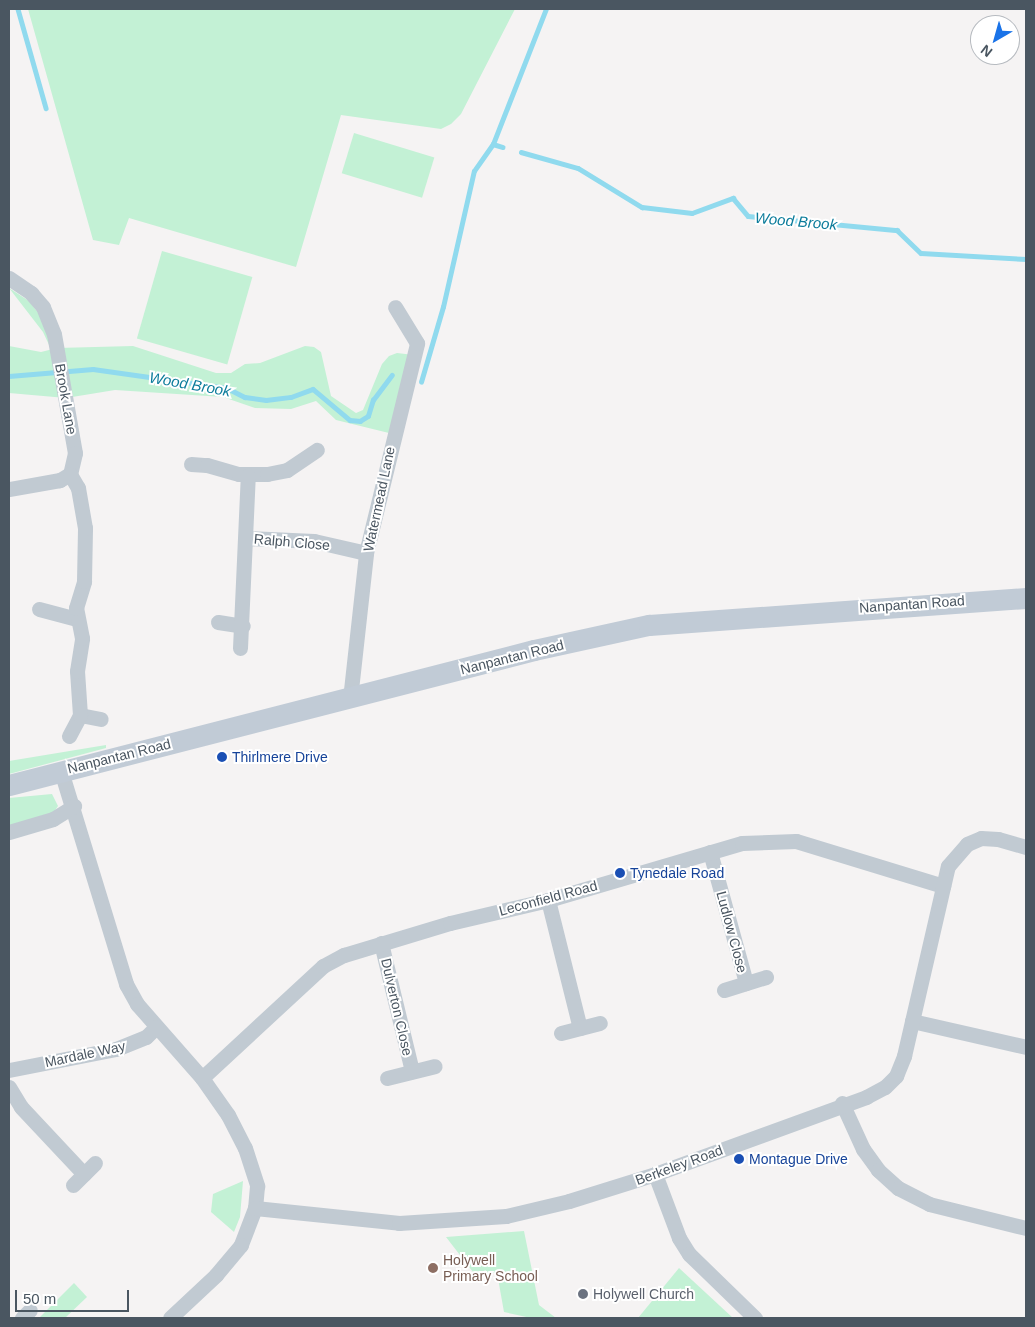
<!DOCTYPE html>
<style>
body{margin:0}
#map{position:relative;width:1035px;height:1327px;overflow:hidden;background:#f5f3f3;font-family:Arial,sans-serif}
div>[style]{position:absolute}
.green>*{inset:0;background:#c3f1d5;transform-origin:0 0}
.stream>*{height:4.5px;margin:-2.25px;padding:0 2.25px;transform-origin:2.25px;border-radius:2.25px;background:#90daee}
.street>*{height:15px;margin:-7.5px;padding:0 7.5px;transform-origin:7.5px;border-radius:7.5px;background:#c1cad2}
.secondary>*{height:21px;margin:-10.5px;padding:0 10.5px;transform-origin:10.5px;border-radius:10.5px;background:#c1cbd6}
.dots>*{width:14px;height:14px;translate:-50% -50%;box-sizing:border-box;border:2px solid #fff;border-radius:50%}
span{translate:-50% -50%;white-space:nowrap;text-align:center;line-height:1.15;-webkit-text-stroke:4px #fff;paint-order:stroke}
.street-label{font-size:14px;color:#4a5661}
.transit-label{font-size:14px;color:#164399}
.left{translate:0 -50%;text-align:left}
.education-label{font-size:14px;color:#785e54}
.worship-label{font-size:14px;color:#5b616d}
.water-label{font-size:15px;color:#0c7c9b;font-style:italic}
.frame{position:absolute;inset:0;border:10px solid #4a5661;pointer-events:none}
.north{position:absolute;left:970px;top:15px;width:50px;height:50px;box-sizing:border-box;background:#fff;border:1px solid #b7bbc0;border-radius:50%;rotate:218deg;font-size:14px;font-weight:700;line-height:20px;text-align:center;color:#4a5661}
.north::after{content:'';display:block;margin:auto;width:18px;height:22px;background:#1a73e8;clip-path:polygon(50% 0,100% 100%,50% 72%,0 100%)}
.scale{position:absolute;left:15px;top:1290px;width:114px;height:22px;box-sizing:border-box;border:2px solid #4a5661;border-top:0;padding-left:6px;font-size:15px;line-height:18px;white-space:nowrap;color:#4a5661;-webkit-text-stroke:4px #fff;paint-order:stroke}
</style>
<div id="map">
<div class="green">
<div style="clip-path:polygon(28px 9px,515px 9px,461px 114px,451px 124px,441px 129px,341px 115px,296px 267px,129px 218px,119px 245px,93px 240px)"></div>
<div style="left:354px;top:133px;width:84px;height:42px;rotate:17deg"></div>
<div style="left:162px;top:251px;width:94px;height:91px;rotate:16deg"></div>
<div style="clip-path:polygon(9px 288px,29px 301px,39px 314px,48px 329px,50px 347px,43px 332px)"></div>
<div style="clip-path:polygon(9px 346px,41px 352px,57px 348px,133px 346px,216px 373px,231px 373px,245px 364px,260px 363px,305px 346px,314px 347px,321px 352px,331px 396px,356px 413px,363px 410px,382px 364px,389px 356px,397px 353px,414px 355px,393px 434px,336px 420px,316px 401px,291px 409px,255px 408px,223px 397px,115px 390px,66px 398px,9px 393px)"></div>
<div style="clip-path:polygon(106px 745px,106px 748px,9px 774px,9px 761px)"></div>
<div style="clip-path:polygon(52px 794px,58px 806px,54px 812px,9px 826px,9px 798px)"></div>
<div style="clip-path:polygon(243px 1181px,240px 1217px,234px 1232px,211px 1212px,213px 1194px)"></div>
<div style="clip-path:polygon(524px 1231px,539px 1305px,556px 1318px,531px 1318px,504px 1312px,497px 1273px,473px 1272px,446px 1237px)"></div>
<div style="clip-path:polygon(679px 1268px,733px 1318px,638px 1318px)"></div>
<div style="clip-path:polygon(74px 1283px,87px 1297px,65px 1318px,39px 1318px)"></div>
</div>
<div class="stream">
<div style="left:18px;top:9px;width:103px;rotate:74.2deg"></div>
<div style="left:493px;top:144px;width:145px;rotate:-68.6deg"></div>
<div style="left:521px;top:152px;width:59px;rotate:15.7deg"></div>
<div style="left:578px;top:168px;width:75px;rotate:31.4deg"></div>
<div style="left:642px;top:207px;width:50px;rotate:6.8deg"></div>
<div style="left:692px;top:213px;width:44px;rotate:-20.1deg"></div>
<div style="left:733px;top:198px;width:23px;rotate:50deg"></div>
<div style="left:748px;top:216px;width:150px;rotate:5.4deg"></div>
<div style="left:897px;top:230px;width:33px;rotate:44deg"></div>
<div style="left:921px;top:253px;width:105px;rotate:3.3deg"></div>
<div style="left:9px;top:376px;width:84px;rotate:-4.8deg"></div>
<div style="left:93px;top:369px;width:135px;rotate:8.1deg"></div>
<div style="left:227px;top:388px;width:20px;rotate:27deg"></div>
<div style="left:245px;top:397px;width:21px;rotate:8deg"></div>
<div style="left:266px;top:400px;width:25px;rotate:-7deg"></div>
<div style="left:291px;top:397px;width:23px;rotate:-20deg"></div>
<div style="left:313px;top:389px;width:48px;rotate:40deg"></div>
<div style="left:350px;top:420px;width:10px;rotate:6deg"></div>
<div style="left:360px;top:421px;width:9px;rotate:-32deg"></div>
<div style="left:368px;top:416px;width:17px;rotate:-73deg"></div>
<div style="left:373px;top:400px;width:31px;rotate:-53deg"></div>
<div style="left:421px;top:382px;width:78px;rotate:-73.7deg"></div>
<div style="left:443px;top:307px;width:139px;rotate:-77.2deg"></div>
<div style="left:474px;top:171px;width:33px;rotate:-55deg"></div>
<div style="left:493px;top:144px;width:10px;rotate:17deg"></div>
</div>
<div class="street">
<div style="left:9px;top:278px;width:27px;rotate:34deg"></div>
<div style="left:31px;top:293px;width:18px;rotate:49deg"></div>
<div style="left:43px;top:307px;width:29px;rotate:68deg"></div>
<div style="left:54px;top:334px;width:121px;rotate:80deg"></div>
<div style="left:75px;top:453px;width:22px;rotate:103deg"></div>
<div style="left:70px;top:474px;width:12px;rotate:149deg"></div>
<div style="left:60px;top:480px;width:52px;rotate:170deg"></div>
<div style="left:191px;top:464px;width:16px;rotate:4deg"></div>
<div style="left:207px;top:465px;width:33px;rotate:16deg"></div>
<div style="left:239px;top:474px;width:28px"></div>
<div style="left:267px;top:474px;width:20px;rotate:-11deg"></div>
<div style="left:287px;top:470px;width:36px;rotate:-34deg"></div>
<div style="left:247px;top:538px;width:67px;rotate:2.6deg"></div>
<div style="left:314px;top:541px;width:53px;rotate:13deg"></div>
<div style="left:39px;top:609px;width:39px;rotate:15deg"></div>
<div style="left:218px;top:622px;width:25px;rotate:9deg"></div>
<div style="left:240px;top:648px;width:173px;rotate:-87.4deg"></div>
<div style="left:350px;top:699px;width:147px;rotate:-83.7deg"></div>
<div style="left:366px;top:553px;width:216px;rotate:-76.3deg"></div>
<div style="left:417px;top:343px;width:42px;rotate:-121.4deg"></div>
<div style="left:80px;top:715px;width:21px;rotate:11deg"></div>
<div style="left:69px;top:736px;width:24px;rotate:-62deg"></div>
<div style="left:80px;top:715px;width:44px;rotate:-93.9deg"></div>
<div style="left:77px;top:671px;width:33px;rotate:-81deg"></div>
<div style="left:82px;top:638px;width:31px;rotate:-101deg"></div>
<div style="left:76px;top:608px;width:28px;rotate:-73deg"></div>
<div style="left:84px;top:581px;width:53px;rotate:-88.9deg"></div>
<div style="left:85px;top:528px;width:41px;rotate:-99.9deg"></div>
<div style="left:78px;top:488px;width:16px;rotate:-120deg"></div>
<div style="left:61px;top:771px;width:223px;rotate:73deg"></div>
<div style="left:126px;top:984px;width:23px;rotate:61deg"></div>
<div style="left:137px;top:1004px;width:98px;rotate:48.7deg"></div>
<div style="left:202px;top:1078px;width:45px;rotate:54.9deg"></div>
<div style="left:228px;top:1115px;width:37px;rotate:63deg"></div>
<div style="left:245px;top:1148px;width:40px;rotate:72deg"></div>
<div style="left:257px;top:1186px;width:22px;rotate:95deg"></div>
<div style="left:255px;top:1208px;width:40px;rotate:111deg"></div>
<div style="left:241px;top:1245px;width:39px;rotate:130deg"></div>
<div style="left:216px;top:1275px;width:63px;rotate:136.9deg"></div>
<div style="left:9px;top:832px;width:46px;rotate:-16.5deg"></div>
<div style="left:53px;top:819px;width:25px;rotate:-32deg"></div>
<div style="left:710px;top:852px;width:136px;rotate:74.6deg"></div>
<div style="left:548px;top:900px;width:132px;rotate:76deg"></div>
<div style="left:381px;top:943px;width:132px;rotate:76.4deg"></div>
<div style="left:724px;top:990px;width:44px;rotate:-17.2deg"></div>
<div style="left:912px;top:1021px;width:117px;rotate:12.8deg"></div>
<div style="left:561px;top:1033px;width:40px;rotate:-14.4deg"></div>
<div style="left:9px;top:1070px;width:109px;rotate:-11.1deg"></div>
<div style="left:116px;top:1049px;width:32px;rotate:-22deg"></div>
<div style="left:146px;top:1037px;width:14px;rotate:-45deg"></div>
<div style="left:202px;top:1078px;width:165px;rotate:-42.8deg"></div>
<div style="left:323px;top:966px;width:24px;rotate:-28deg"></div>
<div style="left:344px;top:955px;width:111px;rotate:-16.8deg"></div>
<div style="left:450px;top:923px;width:101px;rotate:-13.2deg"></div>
<div style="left:548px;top:900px;width:202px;rotate:-16.4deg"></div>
<div style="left:742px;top:843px;width:54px;rotate:-2.1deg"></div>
<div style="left:796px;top:841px;width:154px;rotate:17deg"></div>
<div style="left:387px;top:1078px;width:49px;rotate:-14deg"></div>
<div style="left:9px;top:1087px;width:23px;rotate:59deg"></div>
<div style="left:21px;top:1107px;width:92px;rotate:46.8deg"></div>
<div style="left:842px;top:1103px;width:51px;rotate:65.5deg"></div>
<div style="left:863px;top:1149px;width:26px;rotate:54deg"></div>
<div style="left:878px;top:1170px;width:27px;rotate:42deg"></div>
<div style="left:898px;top:1188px;width:35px;rotate:27deg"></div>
<div style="left:929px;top:1204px;width:100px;rotate:13.9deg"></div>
<div style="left:655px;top:1174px;width:68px;rotate:69.4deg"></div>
<div style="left:679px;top:1238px;width:19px;rotate:58deg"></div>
<div style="left:689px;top:1254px;width:92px;rotate:44.1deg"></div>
<div style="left:73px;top:1185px;width:31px;rotate:-45deg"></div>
<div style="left:255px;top:1208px;width:145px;rotate:5.9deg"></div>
<div style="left:399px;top:1223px;width:107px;rotate:-3.7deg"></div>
<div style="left:506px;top:1216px;width:65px;rotate:-13.4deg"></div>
<div style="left:569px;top:1201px;width:90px;rotate:-17.4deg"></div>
<div style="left:655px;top:1174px;width:225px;rotate:-20deg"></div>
<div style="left:866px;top:1097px;width:21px;rotate:-28deg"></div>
<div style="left:885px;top:1087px;width:16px;rotate:-45deg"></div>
<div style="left:896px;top:1076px;width:22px;rotate:-68deg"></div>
<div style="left:904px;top:1056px;width:195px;rotate:-77deg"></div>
<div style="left:948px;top:866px;width:29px;rotate:-49deg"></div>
<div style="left:967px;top:844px;width:15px;rotate:-23deg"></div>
<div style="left:981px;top:838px;width:17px;rotate:3deg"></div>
<div style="left:998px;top:839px;width:29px;rotate:16deg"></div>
<div style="left:22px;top:1318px;width:11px;rotate:-45deg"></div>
</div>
<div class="secondary">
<div style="left:9px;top:785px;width:542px;rotate:-14.42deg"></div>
<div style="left:534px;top:650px;width:118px;rotate:-12.3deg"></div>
<div style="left:649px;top:625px;width:378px;rotate:-4.1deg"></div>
</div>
<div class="dots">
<div style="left:222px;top:757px;background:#1a4fb4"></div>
<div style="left:620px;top:873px;background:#1a4fb4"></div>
<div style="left:739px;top:1159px;background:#1a4fb4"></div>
<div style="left:433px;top:1268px;background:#8d6e63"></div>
<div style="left:583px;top:1294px;background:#6b7280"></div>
</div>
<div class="street-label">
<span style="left:66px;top:399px;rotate:80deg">Brook Lane</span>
<span style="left:379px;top:499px;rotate:-78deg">Watermead Lane</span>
<span style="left:292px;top:542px;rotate:5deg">Ralph Close</span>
<span style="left:912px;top:604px;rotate:-4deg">Nanpantan Road</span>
<span style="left:512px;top:657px;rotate:-14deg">Nanpantan Road</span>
<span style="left:119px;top:756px;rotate:-14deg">Nanpantan Road</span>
<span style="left:548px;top:898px;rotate:-15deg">Leconfield Road</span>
<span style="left:732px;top:932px;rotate:75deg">Ludlow Close</span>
<span style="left:397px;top:1007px;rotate:77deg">Dulverton Close</span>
<span style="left:85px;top:1054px;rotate:-12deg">Mardale Way</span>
<span style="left:679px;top:1165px;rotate:-20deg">Berkeley Road</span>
</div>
<div class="transit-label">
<span class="left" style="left:232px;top:757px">Thirlmere Drive</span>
<span class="left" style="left:630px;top:873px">Tynedale Road</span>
<span class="left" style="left:749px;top:1159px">Montague Drive</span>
</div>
<div class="education-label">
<span class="left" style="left:443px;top:1268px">Holywell<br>Primary School</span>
</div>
<div class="worship-label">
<span class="left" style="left:593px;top:1294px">Holywell Church</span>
</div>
<div class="water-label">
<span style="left:796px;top:221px;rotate:5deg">Wood Brook</span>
<span style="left:190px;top:384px;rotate:10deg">Wood Brook</span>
</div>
<div class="frame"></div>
<div class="north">N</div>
<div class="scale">50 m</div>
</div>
